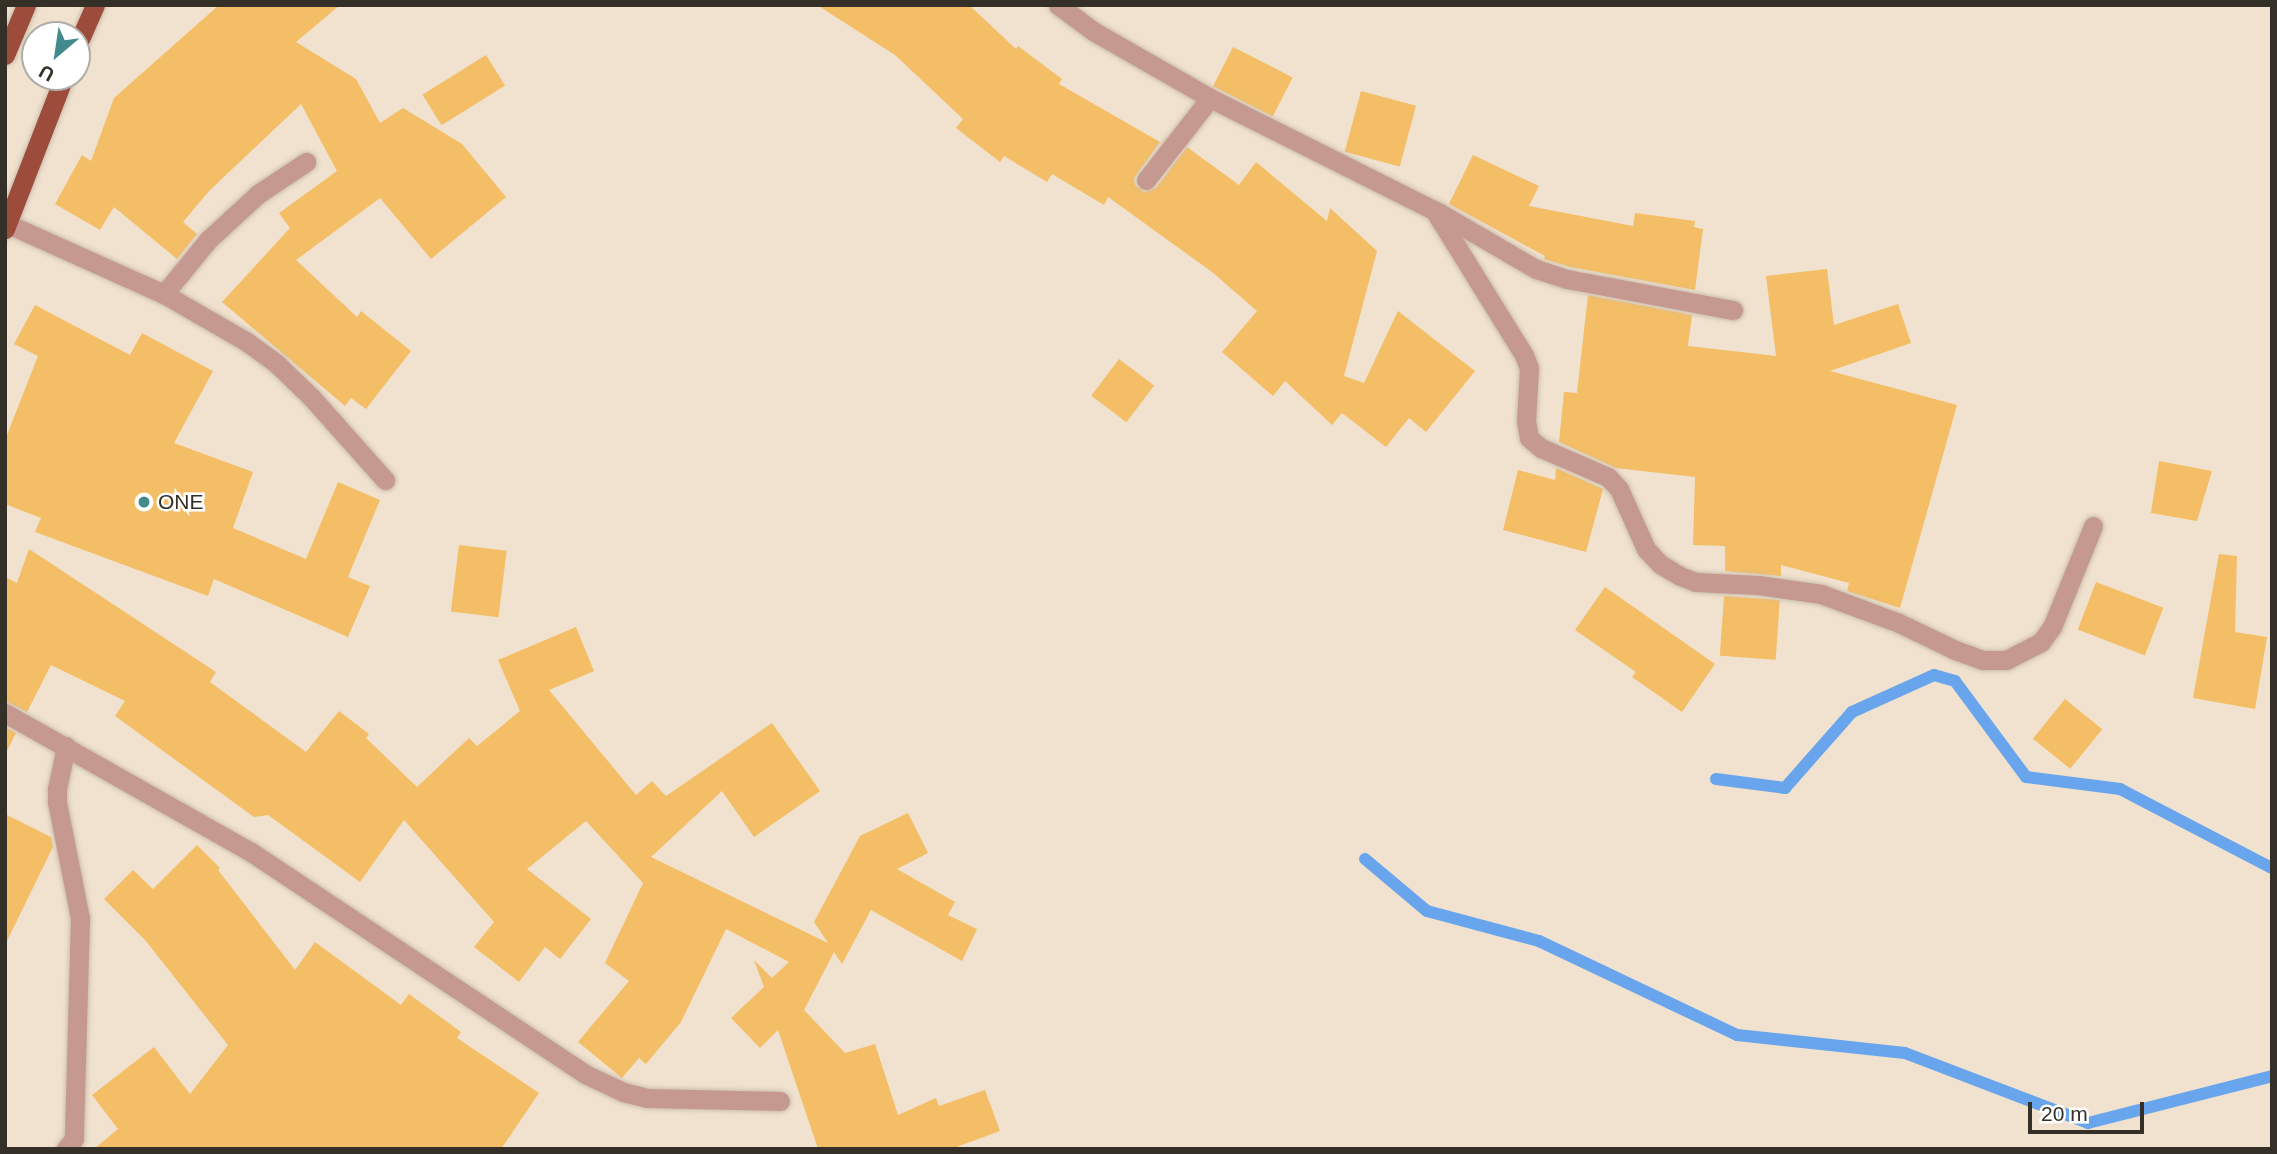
<!DOCTYPE html>
<style>
body{margin:0}
#map{position:relative;width:2277px;height:1154px;overflow:hidden;background:#f1e2cf;font-family:Arial,sans-serif}
div>[style]{position:absolute}
.stream>*{height:12px;margin:-6px;padding:0 6px;transform-origin:6px;border-radius:6px;background:#69a5ec}
.building>*{inset:0;background:#f3be66;transform-origin:0 0}
.roads{filter:drop-shadow(0 0 2px #cbbead) drop-shadow(0 0 2px #cbbead)}
.minor>*{height:19px;margin:-9.5px;padding:0 9.5px;transform-origin:9.5px;border-radius:9.5px;background:#c59990}
.trunk>*{height:19px;margin:-9.5px;padding:0 9.5px;transform-origin:9.5px;border-radius:9.5px;background:#9d4c3c}
.dots>*{width:19px;height:19px;translate:-50% -50%;box-sizing:border-box;border:4px solid #fff;border-radius:50%}
span{translate:-50% -50%;white-space:nowrap;text-align:center;line-height:1.15;-webkit-text-stroke:5px #fff;paint-order:stroke}
.poi-label{font-size:21px;color:#342f27}
.left{translate:0 -50%;text-align:left}
.frame{position:absolute;inset:0;border:7px solid #342f27;pointer-events:none}
.north{position:absolute;left:21px;top:21px;width:70px;height:70px;box-sizing:border-box;background:#fff;border:2px solid #aeaca9;border-radius:50%;rotate:209deg;font-size:19px;font-weight:700;line-height:28px;text-align:center;color:#342f27}
.north::after{content:'';display:block;margin:auto;width:24px;height:32px;background:#428a8b;clip-path:polygon(50% 0,100% 100%,50% 72%,0 100%)}
.scale{position:absolute;left:2028px;top:1102px;width:116px;height:32px;box-sizing:border-box;border:4px solid #342f27;border-top:0;padding-left:9px;font-size:21px;line-height:24px;white-space:nowrap;color:#342f27;-webkit-text-stroke:5px #fff;paint-order:stroke}
</style>
<div id="map">
<div class="stream">
<div style="left:1716px;top:779px;width:70px;rotate:7.4deg"></div>
<div style="left:1785px;top:788px;width:101px;rotate:-48.6deg"></div>
<div style="left:1852px;top:712px;width:90px;rotate:-24.3deg"></div>
<div style="left:1934px;top:675px;width:22px;rotate:16deg"></div>
<div style="left:1955px;top:681px;width:119px;rotate:53.5deg"></div>
<div style="left:2026px;top:777px;width:95px;rotate:7.3deg"></div>
<div style="left:2120px;top:789px;width:171px;rotate:27.5deg"></div>
<div style="left:1365px;top:859px;width:81px;rotate:40deg"></div>
<div style="left:1427px;top:911px;width:116px;rotate:15deg"></div>
<div style="left:1539px;top:941px;width:219px;rotate:25.4deg"></div>
<div style="left:1737px;top:1035px;width:169px;rotate:6.1deg"></div>
<div style="left:1905px;top:1053px;width:196px;rotate:20.9deg"></div>
<div style="left:2088px;top:1123px;width:190px;rotate:-14.3deg"></div>
</div>
<div class="building">
<div style="clip-path:polygon(219px 5px,340px 5px,296px 42px,356px 79px,380px 123px,403px 108px,462px 144px,506px 197px,431px 259px,380px 198px,296px 260px,357px 317px,361px 311px,411px 351px,366px 409px,351px 398px,345px 406px,222px 302px,290px 228px,279px 213px,337px 171px,301px 104px,209px 191px,183px 222px,197px 234px,177px 259px,114px 207px,100px 230px,55px 204px,82px 155px,91px 161px,114px 98px)"></div>
<div style="clip-path:polygon(817px 5px,969px 5px,1016px 49px,1018px 46px,1062px 79px,1059px 84px,1160px 142px,1134px 178px,1135px 185px,1144px 192px,1156px 188px,1187px 147px,1239px 185px,1256px 162px,1327px 221px,1330px 208px,1377px 251px,1344px 376px,1364px 383px,1398px 311px,1475px 371px,1426px 432px,1409px 418px,1386px 447px,1342px 413px,1332px 425px,1285px 381px,1273px 396px,1222px 352px,1257px 311px,1212px 272px,1108px 197px,1104px 205px,1052px 174px,1047px 182px,1004px 156px,1000px 162px,956px 128px,963px 119px,895px 55px)"></div>
<div style="left:1233px;top:47px;width:67px;height:44px;rotate:27deg"></div>
<div style="left:486px;top:55px;width:36px;height:75px;rotate:58deg"></div>
<div style="left:1361px;top:91px;width:57px;height:63px;rotate:15deg"></div>
<div style="clip-path:polygon(1473px 155px,1539px 186px,1529px 206px,1633px 226px,1635px 213px,1695px 221px,1694px 227px,1703px 229px,1695px 290px,1570px 267px,1544px 259px,1545px 256px,1449px 204px)"></div>
<div style="clip-path:polygon(1827px 269px,1834px 325px,1898px 304px,1911px 343px,1830px 371px,1957px 405px,1900px 608px,1847px 591px,1849px 583px,1781px 565px,1781px 576px,1725px 571px,1725px 546px,1693px 545px,1695px 477px,1616px 468px,1559px 442px,1564px 392px,1577px 393px,1588px 295px,1692px 315px,1688px 346px,1776px 356px,1766px 276px)"></div>
<div style="clip-path:polygon(35px 305px,130px 355px,142px 333px,213px 371px,174px 443px,253px 472px,233px 528px,306px 559px,338px 482px,380px 500px,348px 577px,370px 586px,348px 637px,214px 579px,208px 596px,35px 532px,41px 518px,5px 504px,5px 440px,38px 356px,14px 344px)"></div>
<div style="left:1119px;top:359px;width:44px;height:46px;rotate:37deg"></div>
<div style="clip-path:polygon(2159px 461px,2212px 471px,2197px 521px,2151px 513px)"></div>
<div style="clip-path:polygon(1556px 468px,1603px 489px,1586px 552px,1503px 530px,1518px 470px,1555px 480px)"></div>
<div style="left:459px;top:545px;width:48px;height:67px;rotate:7deg"></div>
<div style="clip-path:polygon(29px 549px,216px 672px,210px 682px,306px 752px,339px 711px,369px 734px,366px 738px,417px 787px,469px 738px,477px 746px,520px 711px,498px 660px,576px 627px,594px 671px,549px 690px,636px 795px,652px 781px,666px 796px,772px 723px,820px 791px,754px 837px,722px 791px,651px 857px,828px 943px,814px 922px,860px 836px,908px 813px,928px 853px,897px 869px,955px 902px,948px 915px,977px 929px,962px 961px,871px 910px,842px 964px,834px 952px,804px 1010px,845px 1053px,875px 1044px,898px 1115px,936px 1098px,939px 1106px,985px 1090px,1000px 1131px,951px 1149px,818px 1149px,778px 1030px,760px 1048px,731px 1018px,764px 987px,754px 960px,772px 978px,789px 962px,726px 929px,681px 1022px,646px 1064px,639px 1058px,622px 1078px,578px 1042px,629px 981px,605px 963px,643px 883px,586px 821px,527px 869px,591px 919px,560px 959px,545px 947px,519px 982px,474px 947px,494px 922px,404px 820px,360px 882px,268px 815px,254px 817px,115px 716px,125px 701px,51px 665px,27px 712px,5px 701px,5px 577px,17px 583px)"></div>
<div style="clip-path:polygon(2219px 554px,2237px 556px,2235px 632px,2267px 637px,2255px 709px,2193px 698px)"></div>
<div style="left:2096px;top:582px;width:72px;height:51px;rotate:21deg"></div>
<div style="clip-path:polygon(1605px 587px,1715px 664px,1682px 712px,1632px 677px,1636px 672px,1575px 630px)"></div>
<div style="left:1724px;top:596px;width:56px;height:60px;rotate:4deg"></div>
<div style="left:2065px;top:699px;width:48px;height:51px;rotate:39deg"></div>
<div style="clip-path:polygon(5px 727px,16px 733px,5px 755px)"></div>
<div style="clip-path:polygon(5px 814px,51px 837px,53px 847px,5px 945px)"></div>
<div style="clip-path:polygon(197px 845px,220px 868px,218px 870px,295px 970px,315px 942px,401px 1005px,409px 994px,461px 1032px,457px 1038px,539px 1093px,501px 1149px,94px 1149px,118px 1129px,92px 1095px,154px 1047px,190px 1094px,228px 1045px,145px 940px,104px 899px,133px 870px,153px 889px)"></div>
</div>
<div class="roads">
<div class="minor">
<div style="left:1058px;top:5px;width:44px;rotate:36.6deg"></div>
<div style="left:1093px;top:31px;width:135px;rotate:29.8deg"></div>
<div style="left:1210px;top:98px;width:250px;rotate:26.6deg"></div>
<div style="left:1434px;top:210px;width:171px;rotate:58.2deg"></div>
<div style="left:1524px;top:355px;width:14px;rotate:69deg"></div>
<div style="left:1529px;top:368px;width:53px;rotate:93.2deg"></div>
<div style="left:1526px;top:421px;width:17px;rotate:80deg"></div>
<div style="left:1529px;top:438px;width:16px;rotate:40deg"></div>
<div style="left:1541px;top:448px;width:73px;rotate:23.4deg"></div>
<div style="left:1608px;top:477px;width:16px;rotate:47deg"></div>
<div style="left:1619px;top:489px;width:66px;rotate:65.8deg"></div>
<div style="left:1646px;top:549px;width:21px;rotate:47deg"></div>
<div style="left:1660px;top:564px;width:23px;rotate:31deg"></div>
<div style="left:1680px;top:576px;width:17px;rotate:21deg"></div>
<div style="left:1696px;top:582px;width:62px;rotate:2.8deg"></div>
<div style="left:1758px;top:585px;width:64px;rotate:8.1deg"></div>
<div style="left:1821px;top:594px;width:83px;rotate:20.4deg"></div>
<div style="left:1899px;top:623px;width:62px;rotate:25.7deg"></div>
<div style="left:1955px;top:650px;width:30px;rotate:20deg"></div>
<div style="left:1983px;top:660px;width:23px"></div>
<div style="left:2006px;top:660px;width:39px;rotate:-27deg"></div>
<div style="left:2041px;top:642px;width:19px;rotate:-54deg"></div>
<div style="left:2052px;top:627px;width:109px;rotate:-67.9deg"></div>
<div style="left:1146px;top:180px;width:104px;rotate:-52deg"></div>
<div style="left:1438px;top:212px;width:113px;rotate:30.2deg"></div>
<div style="left:1536px;top:269px;width:33px;rotate:18deg"></div>
<div style="left:1567px;top:279px;width:169px;rotate:10.6deg"></div>
<div style="left:8px;top:224px;width:171px;rotate:24.2deg"></div>
<div style="left:164px;top:294px;width:96px;rotate:30deg"></div>
<div style="left:247px;top:342px;width:37px;rotate:36deg"></div>
<div style="left:277px;top:364px;width:49px;rotate:44.2deg"></div>
<div style="left:312px;top:398px;width:110px;rotate:48.3deg"></div>
<div style="left:164px;top:294px;width:70px;rotate:-50.8deg"></div>
<div style="left:208px;top:240px;width:68px;rotate:-42.6deg"></div>
<div style="left:258px;top:194px;width:58px;rotate:-33.7deg"></div>
<div style="left:5px;top:713px;width:283px;rotate:29.5deg"></div>
<div style="left:251px;top:852px;width:401px;rotate:33.6deg"></div>
<div style="left:585px;top:1074px;width:42px;rotate:25.3deg"></div>
<div style="left:623px;top:1092px;width:25px;rotate:14deg"></div>
<div style="left:647px;top:1098px;width:133px;rotate:1.3deg"></div>
<div style="left:66px;top:746px;width:44px;rotate:101.8deg"></div>
<div style="left:57px;top:789px;width:13px;rotate:90deg"></div>
<div style="left:57px;top:802px;width:118px;rotate:78.8deg"></div>
<div style="left:80px;top:918px;width:221px;rotate:91.6deg"></div>
<div style="left:74px;top:1139px;width:13px;rotate:129deg"></div>
</div>
<div class="trunk">
<div style="left:77px;top:46px;width:45px;rotate:-66.3deg"></div>
<div style="left:5px;top:55px;width:54px;rotate:-67.2deg"></div>
<div style="left:5px;top:229px;width:163px;rotate:-68.8deg"></div>
</div>
</div>
<div class="dots">
<div style="left:144px;top:502px;background:#428a8b"></div>
</div>
<div class="poi-label">
<span class="left" style="left:158px;top:502px">ONE</span>
</div>
<div class="frame"></div>
<div class="north">U</div>
<div class="scale">20 m</div>
</div>
